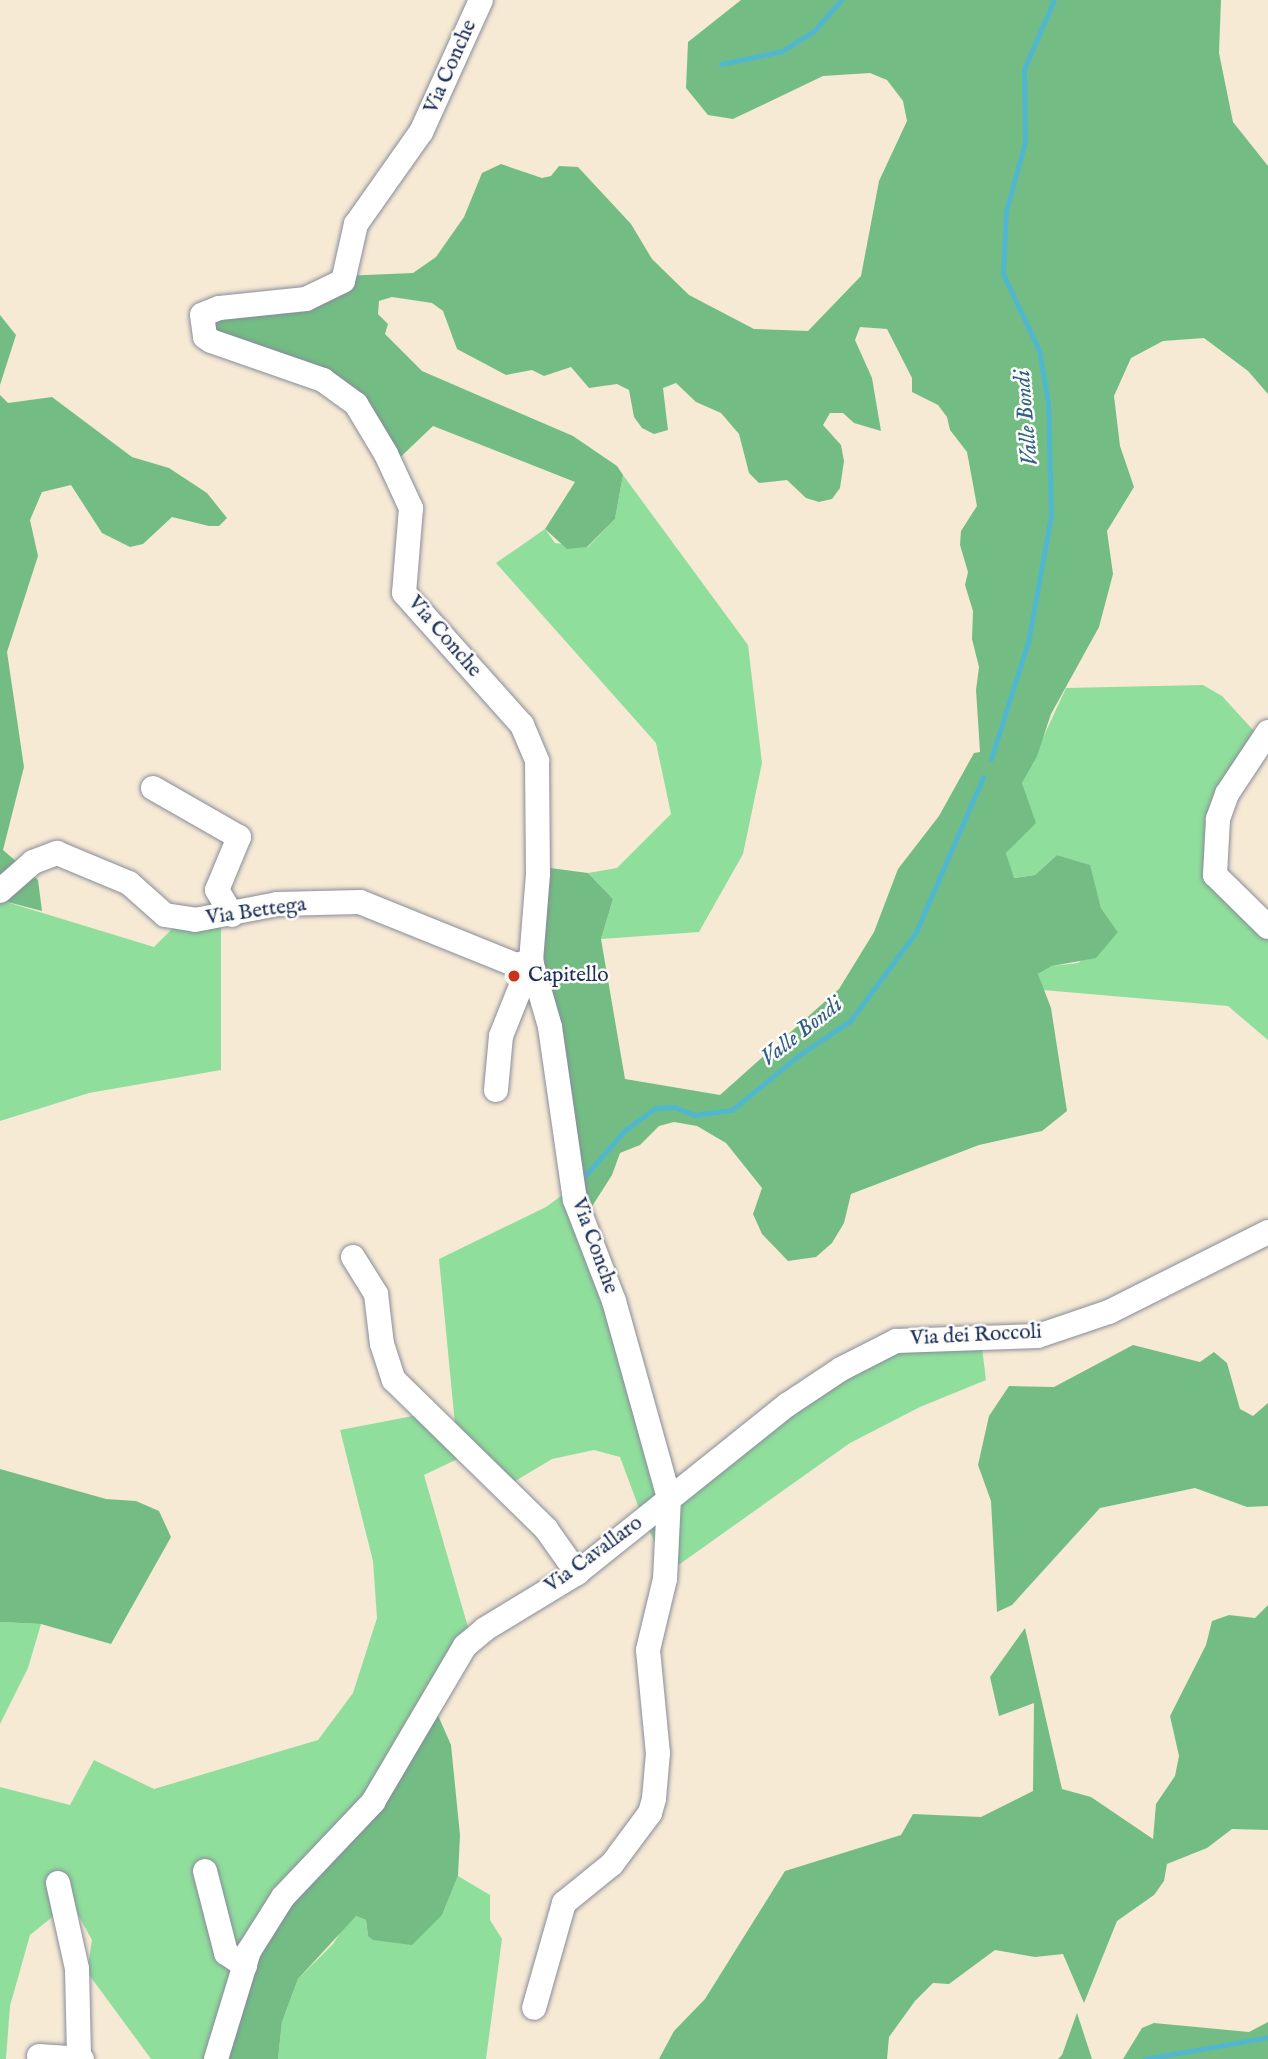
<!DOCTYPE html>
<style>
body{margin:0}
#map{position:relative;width:1268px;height:2059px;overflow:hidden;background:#f6ead5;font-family:"IM FELL English",serif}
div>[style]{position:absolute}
.green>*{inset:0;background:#8fde9c}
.forest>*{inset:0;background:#73bd84}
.stream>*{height:5px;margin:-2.5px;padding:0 2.5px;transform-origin:2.5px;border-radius:2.5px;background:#51b7cf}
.roads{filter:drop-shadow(0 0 2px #888c9a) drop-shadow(0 0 2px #888c9a)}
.minor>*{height:24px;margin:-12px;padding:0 12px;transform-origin:12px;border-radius:12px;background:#fff}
.dots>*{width:19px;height:19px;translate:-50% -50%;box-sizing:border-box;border:4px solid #fdfcf7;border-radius:50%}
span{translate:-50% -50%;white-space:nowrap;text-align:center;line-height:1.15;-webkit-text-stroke:5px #fdfcf7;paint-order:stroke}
.street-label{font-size:21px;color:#1b2f5e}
.poi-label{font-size:21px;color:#1b2f5e}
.left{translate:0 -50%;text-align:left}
.water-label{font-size:23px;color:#2e5f86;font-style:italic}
</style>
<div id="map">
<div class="green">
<div style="clip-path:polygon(623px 475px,748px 645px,762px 763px,743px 854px,699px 932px,601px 939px,613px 899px,588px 873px,617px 868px,671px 814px,656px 743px,496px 563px,545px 529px,555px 543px,588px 547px,615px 519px)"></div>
<div style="clip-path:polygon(1203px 685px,1222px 696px,1264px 742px,1242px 761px,1215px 891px,1268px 932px,1268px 1040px,1228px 1006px,1043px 990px,1038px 974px,1052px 966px,1078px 963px,1118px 932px,1101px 908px,1089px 865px,1057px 855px,1035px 875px,1013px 878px,1006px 853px,1035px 823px,1022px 783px,1066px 688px)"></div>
<div style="clip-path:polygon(0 900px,154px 947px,181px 920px,221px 921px,221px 1070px,89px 1093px,0 1121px)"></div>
<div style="clip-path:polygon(572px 1188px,662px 1496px,838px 1366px,980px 1331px,986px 1380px,920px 1407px,850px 1443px,670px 1571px,643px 1519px,620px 1457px,594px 1450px,552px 1459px,512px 1483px,466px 1455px,424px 1475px,470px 1634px,218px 2059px,151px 2059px,87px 1972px,92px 1940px,71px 1902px,30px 1935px,10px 2006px,6px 2059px,0 2059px,0 1787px,70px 1805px,94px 1760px,154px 1789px,318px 1740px,353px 1693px,377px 1618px,373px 1561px,340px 1430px,418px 1415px,455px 1424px,439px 1259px,546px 1207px)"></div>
<div style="clip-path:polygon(0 1622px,41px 1624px,28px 1668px,0 1724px)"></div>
<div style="clip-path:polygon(458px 1876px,490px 1895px,490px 1920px,502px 1939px,486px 2059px,278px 2059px,282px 2022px,298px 1979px,333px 1944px,347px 1922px,356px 1916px,366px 1920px,368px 1936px,442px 1915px)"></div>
</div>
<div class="forest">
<div style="clip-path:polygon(741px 0,1221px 0,1219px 53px,1233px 122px,1268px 166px,1268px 394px,1248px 371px,1204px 338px,1163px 341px,1131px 358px,1114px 396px,1120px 446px,1134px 487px,1107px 531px,1113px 574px,1099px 627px,1051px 714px,1037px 756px,1022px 783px,1036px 823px,1006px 853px,1014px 878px,1035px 875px,1057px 855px,1090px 865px,1101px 908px,1118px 932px,1096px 958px,1052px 966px,1038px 974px,1051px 1008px,1067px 1111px,1042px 1131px,979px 1145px,851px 1194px,844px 1223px,832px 1243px,816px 1257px,788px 1261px,762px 1234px,753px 1214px,762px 1188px,726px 1143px,697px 1126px,674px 1122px,659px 1126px,640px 1145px,620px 1153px,612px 1175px,584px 1219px,544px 1062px,535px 866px,588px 873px,613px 899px,601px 939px,625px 1079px,720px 1095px,839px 989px,874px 932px,898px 869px,939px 816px,974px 753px,980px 752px,976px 690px,979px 667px,972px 639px,973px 611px,965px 585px,968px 572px,960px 545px,961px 531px,977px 506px,967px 452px,950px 430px,947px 417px,938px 405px,912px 392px,912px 378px,887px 329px,860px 327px,855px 340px,872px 378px,881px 431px,854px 423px,843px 413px,830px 413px,823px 425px,841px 445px,844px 461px,840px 488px,832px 499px,819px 502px,806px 498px,787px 480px,759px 483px,749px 473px,739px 434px,721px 413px,696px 402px,676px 383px,663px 388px,668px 430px,654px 434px,642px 428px,634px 417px,629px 390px,617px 384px,589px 388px,571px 367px,544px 376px,532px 370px,506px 375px,457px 349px,443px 311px,432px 303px,392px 297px,379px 301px,378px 314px,388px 324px,385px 334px,422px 371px,573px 436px,617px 466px,623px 475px,615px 519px,587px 547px,567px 549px,545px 529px,575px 482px,433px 426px,390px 467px,349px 402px,304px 360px,217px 346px,199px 311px,320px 287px,342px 276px,413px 273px,436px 257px,464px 217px,482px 173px,501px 164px,542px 178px,551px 176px,559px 166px,578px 167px,631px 224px,652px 259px,689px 295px,754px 329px,808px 331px,861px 276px,879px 181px,907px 121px,903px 101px,887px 80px,870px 73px,823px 76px,733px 119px,708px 115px,686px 88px,688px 42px)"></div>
<div style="clip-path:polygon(0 315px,16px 335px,0 385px)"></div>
<div style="clip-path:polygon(0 395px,8px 403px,52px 397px,132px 457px,169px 468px,207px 493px,227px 518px,219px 526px,209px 526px,172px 517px,143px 544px,130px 547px,102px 533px,71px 485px,42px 492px,30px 520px,38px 556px,7px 652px,24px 767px,3px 850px,38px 880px,42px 911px,0 900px)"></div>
<div style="clip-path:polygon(1133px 1345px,1200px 1362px,1214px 1352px,1227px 1363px,1240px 1409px,1253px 1416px,1268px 1403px,1268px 1506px,1247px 1507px,1195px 1488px,1100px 1508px,1012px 1605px,997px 1612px,991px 1501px,978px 1465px,989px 1416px,1009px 1386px,1054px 1387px)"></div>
<div style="clip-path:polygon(0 1469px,106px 1499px,136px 1501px,159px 1511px,171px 1537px,111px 1644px,41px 1624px,0 1622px)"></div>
<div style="clip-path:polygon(1268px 1605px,1268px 1830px,1232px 1829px,1207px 1848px,1167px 1864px,1164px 1881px,1154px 1895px,1117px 1921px,1084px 2003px,1063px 1954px,1035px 1957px,995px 1950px,949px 1984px,933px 1983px,915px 2001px,889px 2037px,887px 2059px,659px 2059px,674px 2031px,705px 1999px,785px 1871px,901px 1835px,913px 1814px,981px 1817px,1033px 1791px,1034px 1703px,999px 1716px,990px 1677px,1025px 1628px,1062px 1789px,1091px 1797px,1153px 1839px,1156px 1804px,1175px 1776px,1179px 1756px,1170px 1716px,1206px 1645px,1212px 1621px,1229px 1615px,1255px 1618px)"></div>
<div style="clip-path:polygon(433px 1704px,451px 1745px,460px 1835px,458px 1876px,442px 1915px,412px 1945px,373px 1940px,368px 1936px,366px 1920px,356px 1916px,298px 1979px,282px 2022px,278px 2059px,218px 2059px,276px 1904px,330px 1848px)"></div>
<div style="clip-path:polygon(1077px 2013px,1092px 2059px,1058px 2059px,1062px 2055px)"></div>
<div style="clip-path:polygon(1268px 2022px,1268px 2059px,1123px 2059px,1142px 2028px,1154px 2023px,1249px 2032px)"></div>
</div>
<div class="stream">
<div style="left:721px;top:64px;width:62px;rotate:-12deg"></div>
<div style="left:782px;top:51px;width:38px;rotate:-32deg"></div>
<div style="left:814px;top:31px;width:41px;rotate:-48.9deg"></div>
<div style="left:991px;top:759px;width:123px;rotate:-72.5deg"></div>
<div style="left:1028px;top:642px;width:128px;rotate:-79.7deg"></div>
<div style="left:1051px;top:516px;width:113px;rotate:-91.5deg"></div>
<div style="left:1048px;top:403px;width:54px;rotate:-99.6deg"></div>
<div style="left:1039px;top:350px;width:84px;rotate:-115.3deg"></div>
<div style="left:1003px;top:274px;width:63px;rotate:-87.3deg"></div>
<div style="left:1006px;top:211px;width:72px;rotate:-74.6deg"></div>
<div style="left:1025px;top:142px;width:73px;rotate:-90.8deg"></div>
<div style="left:1024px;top:69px;width:75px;rotate:-66.5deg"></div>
<div style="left:583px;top:1178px;width:64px;rotate:-48.8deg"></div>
<div style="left:625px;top:1130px;width:37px;rotate:-36deg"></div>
<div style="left:655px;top:1108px;width:19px;rotate:-3deg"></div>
<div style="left:674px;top:1107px;width:22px;rotate:21deg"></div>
<div style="left:695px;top:1115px;width:37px;rotate:-8deg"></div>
<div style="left:732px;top:1110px;width:87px;rotate:-39.4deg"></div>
<div style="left:799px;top:1055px;width:61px;rotate:-33.7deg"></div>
<div style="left:850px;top:1021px;width:111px;rotate:-53.4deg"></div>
<div style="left:916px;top:932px;width:169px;rotate:-66.6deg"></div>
<div style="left:1145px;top:2059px;width:125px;rotate:-10.1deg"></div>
</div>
<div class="roads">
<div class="minor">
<div style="left:481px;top:0;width:145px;rotate:114.4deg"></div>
<div style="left:421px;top:132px;width:113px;rotate:125.2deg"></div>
<div style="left:356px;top:224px;width:58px;rotate:102.8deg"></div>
<div style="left:343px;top:281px;width:41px;rotate:154.1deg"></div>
<div style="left:306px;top:299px;width:87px;rotate:174.1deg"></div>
<div style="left:219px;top:308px;width:18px;rotate:158deg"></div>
<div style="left:202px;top:315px;width:22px;rotate:82deg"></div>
<div style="left:205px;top:337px;width:7px;rotate:34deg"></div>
<div style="left:211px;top:341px;width:119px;rotate:19.2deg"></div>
<div style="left:323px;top:380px;width:41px;rotate:36deg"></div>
<div style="left:356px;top:404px;width:58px;rotate:59deg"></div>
<div style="left:386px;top:454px;width:60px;rotate:65.2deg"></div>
<div style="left:411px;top:508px;width:85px;rotate:94.7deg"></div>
<div style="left:404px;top:593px;width:177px;rotate:48.2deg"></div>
<div style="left:522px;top:725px;width:39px;rotate:67deg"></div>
<div style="left:537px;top:761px;width:113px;rotate:89.5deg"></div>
<div style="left:538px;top:874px;width:87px;rotate:94.6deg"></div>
<div style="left:531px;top:961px;width:69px;rotate:73.9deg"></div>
<div style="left:550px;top:1027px;width:175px;rotate:81.8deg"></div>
<div style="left:575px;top:1200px;width:108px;rotate:68.9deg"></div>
<div style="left:614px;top:1301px;width:205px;rotate:74.4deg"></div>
<div style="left:669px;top:1498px;width:81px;rotate:92.8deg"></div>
<div style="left:665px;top:1579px;width:73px;rotate:103.5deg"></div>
<div style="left:648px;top:1650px;width:103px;rotate:84.5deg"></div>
<div style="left:658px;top:1753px;width:46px;rotate:95deg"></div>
<div style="left:654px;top:1799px;width:15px;rotate:106deg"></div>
<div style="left:650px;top:1813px;width:64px;rotate:126.7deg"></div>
<div style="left:612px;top:1864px;width:62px;rotate:140.9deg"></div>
<div style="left:564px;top:1903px;width:109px;rotate:105.9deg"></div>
<div style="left:1268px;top:732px;width:74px;rotate:123.5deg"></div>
<div style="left:1227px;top:794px;width:27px;rotate:110deg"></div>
<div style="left:1218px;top:819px;width:56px;rotate:93.1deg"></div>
<div style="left:1215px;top:875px;width:74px;rotate:44.5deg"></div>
<div style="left:153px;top:788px;width:99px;rotate:29.7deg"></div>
<div style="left:239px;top:837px;width:57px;rotate:112.5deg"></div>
<div style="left:217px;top:890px;width:29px;rotate:59deg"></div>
<div style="left:0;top:891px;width:44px;rotate:-41.3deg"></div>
<div style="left:33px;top:862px;width:26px;rotate:-21deg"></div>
<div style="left:57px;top:853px;width:78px;rotate:22.6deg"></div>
<div style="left:129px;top:883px;width:48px;rotate:41.6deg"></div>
<div style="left:165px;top:915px;width:30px;rotate:9deg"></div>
<div style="left:195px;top:920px;width:84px;rotate:-11deg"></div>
<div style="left:277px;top:904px;width:83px;rotate:-1.4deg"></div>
<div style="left:360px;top:902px;width:168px;rotate:22deg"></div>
<div style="left:516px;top:965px;width:16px;rotate:-15deg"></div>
<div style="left:496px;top:1090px;width:54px;rotate:-84.7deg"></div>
<div style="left:501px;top:1036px;width:81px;rotate:-68.2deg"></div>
<div style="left:353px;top:1257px;width:44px;rotate:58.1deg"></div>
<div style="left:376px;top:1294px;width:50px;rotate:83.2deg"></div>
<div style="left:382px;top:1344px;width:38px;rotate:72deg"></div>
<div style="left:394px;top:1380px;width:213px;rotate:44.4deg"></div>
<div style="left:546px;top:1529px;width:54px;rotate:54.8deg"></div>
<div style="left:205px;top:1871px;width:85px;rotate:75.6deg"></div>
<div style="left:226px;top:1953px;width:23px;rotate:34deg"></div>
<div style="left:58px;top:1883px;width:88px;rotate:77.5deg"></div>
<div style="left:77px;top:1969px;width:87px;rotate:88.7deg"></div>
<div style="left:39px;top:2056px;width:43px;rotate:4deg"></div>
<div style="left:216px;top:2059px;width:113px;rotate:-73deg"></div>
<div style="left:249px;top:1951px;width:64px;rotate:-57.8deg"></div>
<div style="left:283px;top:1897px;width:131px;rotate:-46.5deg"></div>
<div style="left:373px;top:1802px;width:181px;rotate:-59.5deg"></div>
<div style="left:465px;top:1646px;width:26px;rotate:-40deg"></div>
<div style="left:485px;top:1629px;width:108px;rotate:-31.3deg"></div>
<div style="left:577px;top:1573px;width:269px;rotate:-38.7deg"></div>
<div style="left:787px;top:1405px;width:65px;rotate:-33.7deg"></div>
<div style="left:841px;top:1369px;width:62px;rotate:-27deg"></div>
<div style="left:896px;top:1341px;width:142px;rotate:-2deg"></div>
<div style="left:1038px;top:1336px;width:75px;rotate:-18.7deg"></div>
<div style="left:1109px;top:1312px;width:178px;rotate:-26.7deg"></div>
</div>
</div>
<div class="dots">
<div style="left:514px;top:976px;background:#c8321e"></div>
</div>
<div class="street-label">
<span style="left:451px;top:67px;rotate:-66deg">Via Conche</span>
<span style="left:444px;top:637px;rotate:49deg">Via Conche</span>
<span style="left:256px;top:912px;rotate:-8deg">Via Bettega</span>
<span style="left:594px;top:1246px;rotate:70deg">Via Conche</span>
<span style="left:976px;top:1336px;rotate:-3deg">Via dei Roccoli</span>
<span style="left:594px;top:1555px;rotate:-36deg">Via Cavallaro</span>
</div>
<div class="poi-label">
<span class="left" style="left:528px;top:976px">Capitello</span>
</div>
<div class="water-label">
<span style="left:1027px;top:418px;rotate:-95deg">Valle Bondi</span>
<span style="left:802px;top:1032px;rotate:-38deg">Valle Bondi</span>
</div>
</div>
